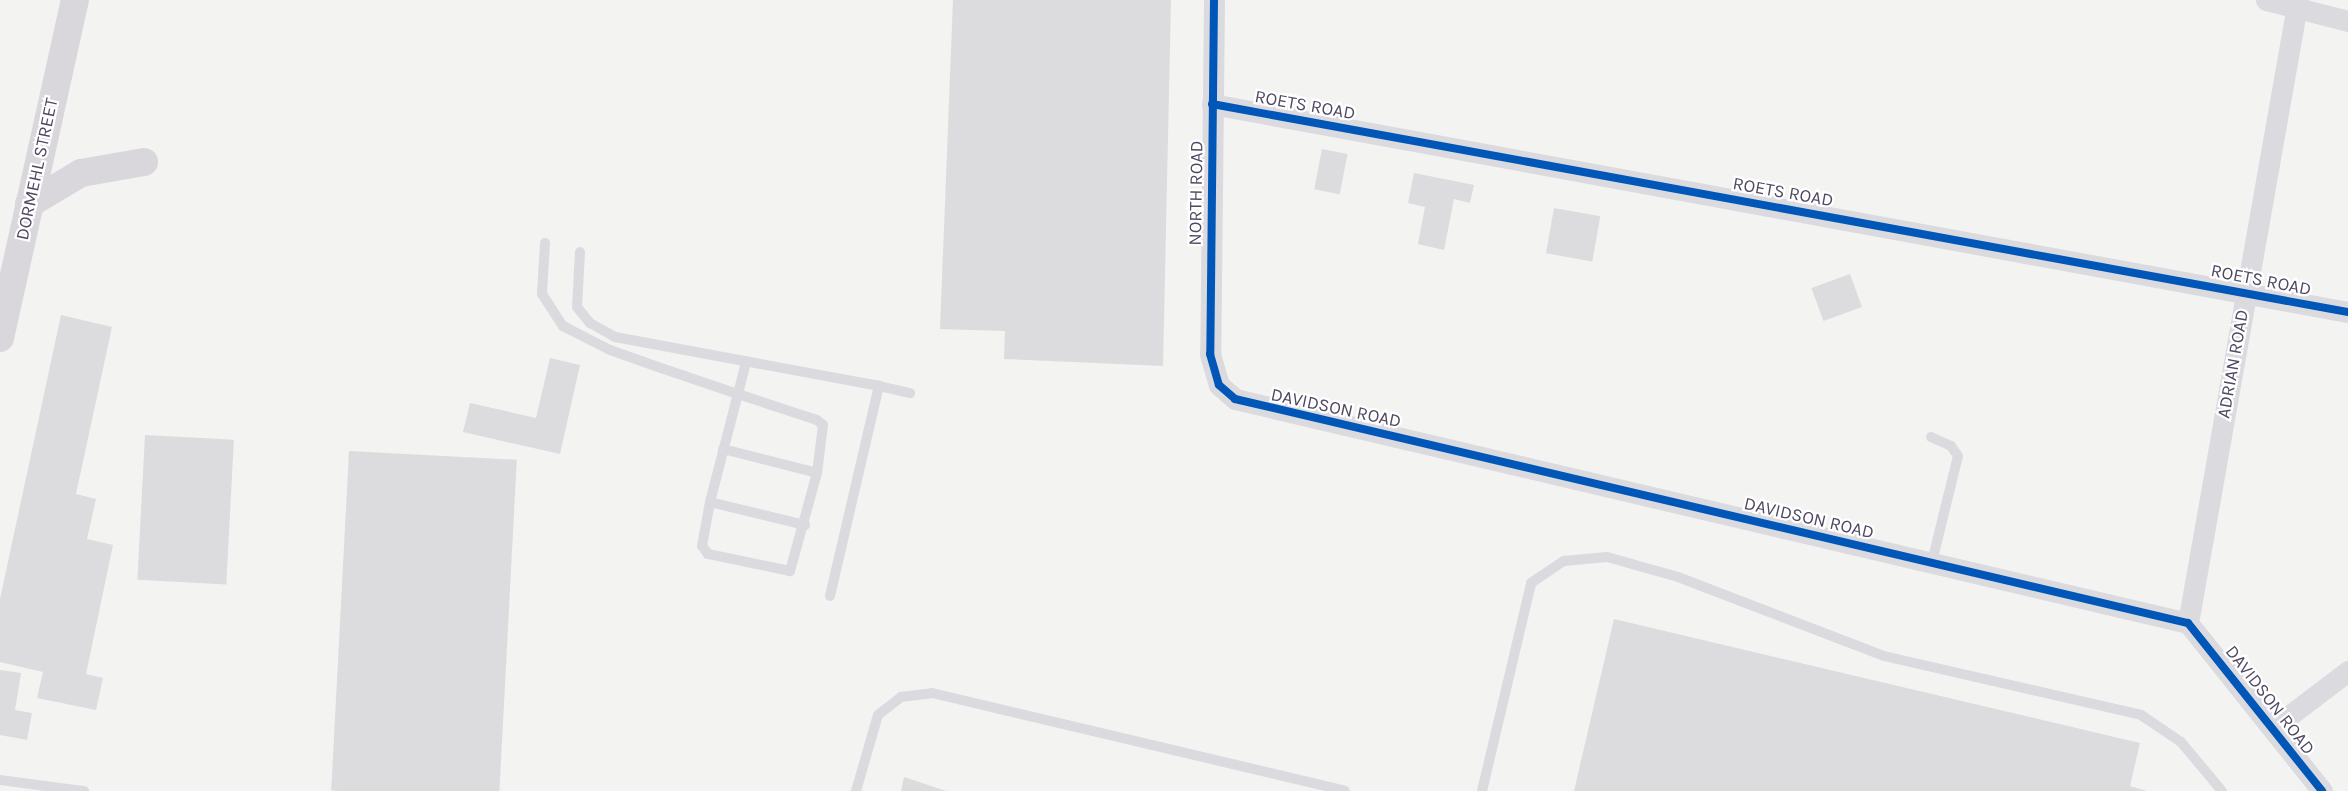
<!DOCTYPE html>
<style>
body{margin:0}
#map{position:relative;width:2348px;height:791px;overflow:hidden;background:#f3f3f2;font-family:Karla,sans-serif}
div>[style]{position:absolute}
.building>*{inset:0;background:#dcdbde;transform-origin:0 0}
.lane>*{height:10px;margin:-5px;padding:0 5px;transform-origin:5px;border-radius:5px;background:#dbdadf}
.street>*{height:21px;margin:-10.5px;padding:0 10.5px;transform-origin:10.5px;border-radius:10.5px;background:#dbdadf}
.secondary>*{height:28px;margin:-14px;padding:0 14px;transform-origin:14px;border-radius:14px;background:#d9d6dc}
.cycleway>*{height:8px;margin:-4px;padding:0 4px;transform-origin:4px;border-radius:4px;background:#0057b8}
span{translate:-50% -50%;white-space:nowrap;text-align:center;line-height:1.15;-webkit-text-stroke:4.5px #fff;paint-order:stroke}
.street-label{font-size:18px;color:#504761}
</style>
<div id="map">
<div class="building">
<div style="clip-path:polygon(953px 0,1171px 0,1163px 366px,1004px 359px,1005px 331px,940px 329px)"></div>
<div style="left:1322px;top:149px;width:26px;height:41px;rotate:11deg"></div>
<div style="clip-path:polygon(1414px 173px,1474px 185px,1470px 203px,1454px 199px,1444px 250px,1418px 244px,1425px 207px,1408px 203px)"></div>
<div style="left:1554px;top:208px;width:47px;height:46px;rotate:10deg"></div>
<div style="left:1850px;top:274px;width:35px;height:41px;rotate:70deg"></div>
<div style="clip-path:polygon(61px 315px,112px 327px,76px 494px,96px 499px,87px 539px,113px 545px,86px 674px,103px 678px,96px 710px,37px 698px,43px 672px,0 662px,0 599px)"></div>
<div style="clip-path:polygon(550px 358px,580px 365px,560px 454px,463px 432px,470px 403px,536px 418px)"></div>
<div style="left:145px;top:435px;width:89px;height:145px;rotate:3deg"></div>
<div style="left:349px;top:451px;width:168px;height:340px;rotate:3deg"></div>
<div style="clip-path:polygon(1614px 619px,2140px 743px,2130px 786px,2147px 791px,1574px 791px)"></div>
<div style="clip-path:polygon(0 670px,21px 673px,15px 710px,32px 713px,27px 740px,0 735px)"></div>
<div style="clip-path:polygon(904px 777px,946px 791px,901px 791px)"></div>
</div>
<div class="lane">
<div style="left:545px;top:243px;width:51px;rotate:93.4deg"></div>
<div style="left:542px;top:294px;width:38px;rotate:57deg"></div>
<div style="left:563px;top:326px;width:53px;rotate:27.1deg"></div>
<div style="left:610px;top:350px;width:54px;rotate:19.4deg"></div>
<div style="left:661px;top:368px;width:81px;rotate:18.7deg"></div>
<div style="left:738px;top:394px;width:83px;rotate:18.2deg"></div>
<div style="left:817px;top:420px;width:8px;rotate:40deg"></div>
<div style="left:823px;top:425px;width:48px;rotate:97.1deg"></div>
<div style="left:817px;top:473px;width:102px;rotate:105.4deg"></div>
<div style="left:790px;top:571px;width:84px;rotate:-168.3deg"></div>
<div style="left:708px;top:554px;width:10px;rotate:-127deg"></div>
<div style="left:702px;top:546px;width:45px;rotate:-79.7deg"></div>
<div style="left:710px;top:502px;width:112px;rotate:-75.5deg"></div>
<div style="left:738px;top:394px;width:34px;rotate:-76deg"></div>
<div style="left:580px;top:252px;width:55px;rotate:93.1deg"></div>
<div style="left:577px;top:307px;width:21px;rotate:51deg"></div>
<div style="left:590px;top:323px;width:29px;rotate:29deg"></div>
<div style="left:615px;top:337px;width:269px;rotate:10.5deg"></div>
<div style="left:1931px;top:437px;width:22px;rotate:24deg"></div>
<div style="left:1951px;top:446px;width:12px;rotate:55deg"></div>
<div style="left:1958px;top:456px;width:109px;rotate:103.8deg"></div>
<div style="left:723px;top:449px;width:97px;rotate:14.3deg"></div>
<div style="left:710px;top:502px;width:98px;rotate:13.6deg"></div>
<div style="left:830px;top:596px;width:216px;rotate:-76.9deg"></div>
<div style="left:879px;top:386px;width:32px;rotate:13deg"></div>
<div style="left:0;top:780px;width:85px;rotate:7.5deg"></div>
<div style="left:856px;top:791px;width:79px;rotate:-73.9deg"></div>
<div style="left:878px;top:715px;width:29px;rotate:-38deg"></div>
<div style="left:901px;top:697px;width:31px;rotate:-7deg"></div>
<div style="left:932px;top:693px;width:424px;rotate:13.3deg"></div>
<div style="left:1482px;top:791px;width:214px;rotate:-76.7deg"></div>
<div style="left:1531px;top:583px;width:40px;rotate:-34deg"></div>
<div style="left:1564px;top:561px;width:43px;rotate:-5.3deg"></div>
<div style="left:1607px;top:557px;width:74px;rotate:15.7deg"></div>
<div style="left:1678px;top:577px;width:221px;rotate:21deg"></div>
<div style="left:1884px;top:656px;width:264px;rotate:12.9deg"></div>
<div style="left:2141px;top:715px;width:48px;rotate:34deg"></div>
<div style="left:2181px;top:742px;width:64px;rotate:50.1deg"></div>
</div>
<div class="street">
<div style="left:1214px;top:0;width:354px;rotate:90.6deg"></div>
<div style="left:1210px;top:354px;width:32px;rotate:74deg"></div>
<div style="left:1219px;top:385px;width:21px;rotate:41deg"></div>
<div style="left:1235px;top:399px;width:979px;rotate:13.23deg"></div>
<div style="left:2188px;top:623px;width:215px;rotate:51.4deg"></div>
<div style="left:2266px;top:0;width:85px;rotate:14.4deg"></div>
<div style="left:1212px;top:104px;width:1155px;rotate:10.38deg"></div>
<div style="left:2188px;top:623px;width:633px;rotate:-79.99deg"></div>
<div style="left:2274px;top:727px;width:93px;rotate:-37.1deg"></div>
</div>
<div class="secondary">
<div style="left:29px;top:204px;width:61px;rotate:-30.8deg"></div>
<div style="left:81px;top:173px;width:64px;rotate:-9.9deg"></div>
<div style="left:0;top:338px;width:346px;rotate:-77.5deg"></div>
</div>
<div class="cycleway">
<div style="left:1214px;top:0;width:354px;rotate:90.6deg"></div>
<div style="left:1210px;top:354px;width:32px;rotate:74deg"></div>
<div style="left:1219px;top:385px;width:21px;rotate:41deg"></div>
<div style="left:1235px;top:399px;width:979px;rotate:13.23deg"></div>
<div style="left:2188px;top:623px;width:215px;rotate:51.4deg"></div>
<div style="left:1212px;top:104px;width:1155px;rotate:10.38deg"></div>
</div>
<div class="street-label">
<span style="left:1305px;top:105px;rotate:10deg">ROETS ROAD</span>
<span style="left:37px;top:169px;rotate:-78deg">DORMEHL STREET</span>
<span style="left:1783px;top:192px;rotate:10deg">ROETS ROAD</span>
<span style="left:1196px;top:193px;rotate:-89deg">NORTH ROAD</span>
<span style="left:2261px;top:280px;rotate:11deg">ROETS ROAD</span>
<span style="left:2233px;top:364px;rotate:-80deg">ADRIAN ROAD</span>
<span style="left:1336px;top:408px;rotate:12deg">DAVIDSON ROAD</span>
<span style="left:1809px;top:518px;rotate:13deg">DAVIDSON ROAD</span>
<span style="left:2270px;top:700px;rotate:52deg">DAVIDSON ROAD</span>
</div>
</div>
